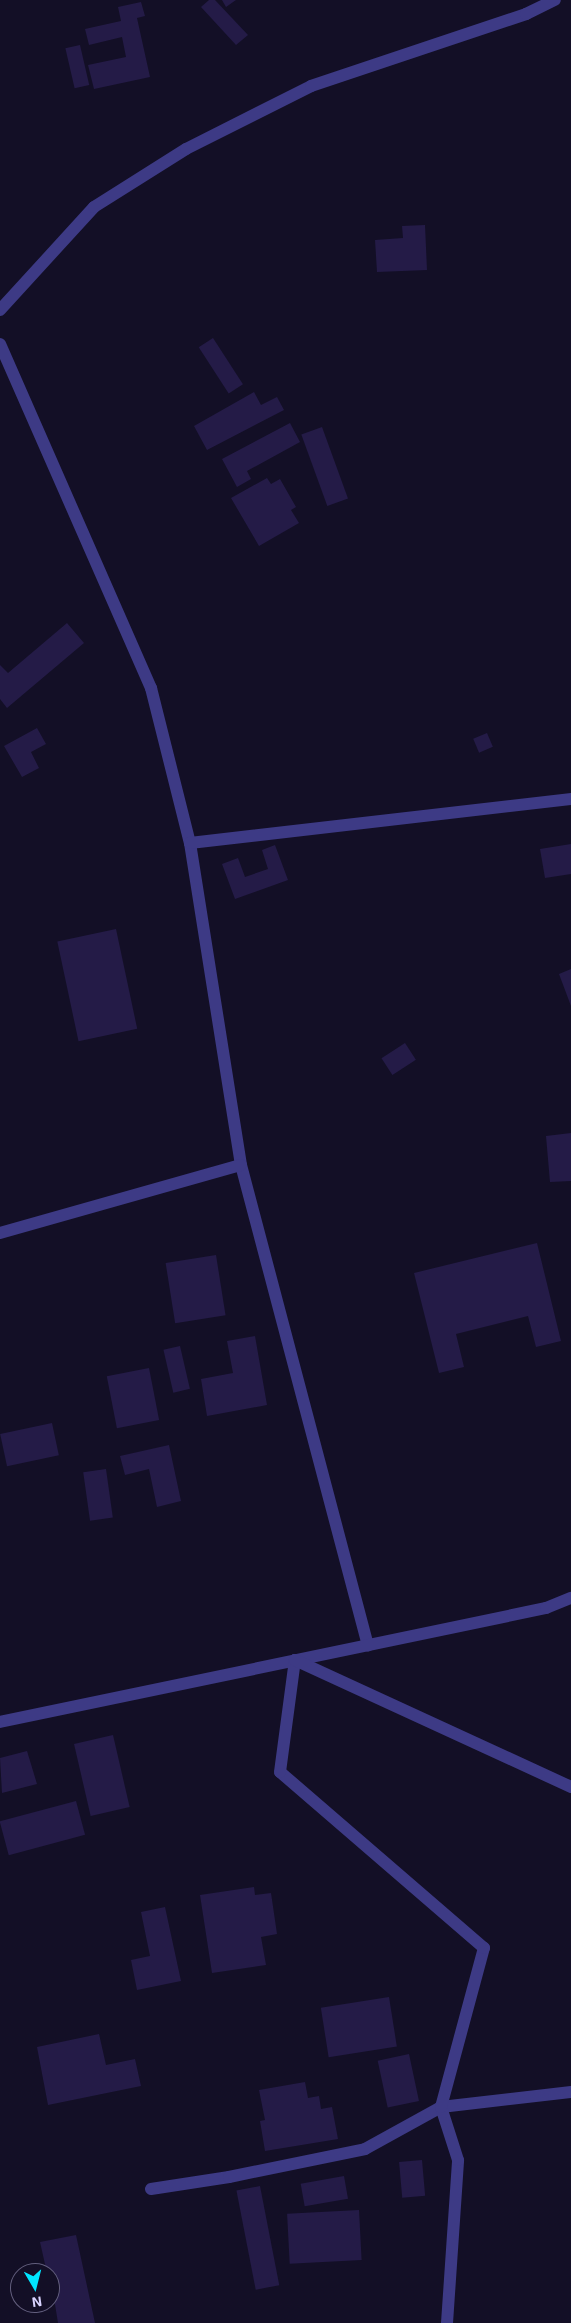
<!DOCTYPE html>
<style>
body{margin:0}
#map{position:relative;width:571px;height:2323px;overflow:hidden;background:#130f26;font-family:"Exo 2",sans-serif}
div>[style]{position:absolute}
.building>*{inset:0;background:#241b47;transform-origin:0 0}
.minor>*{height:12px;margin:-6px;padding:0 6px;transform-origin:6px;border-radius:6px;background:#3d3a85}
span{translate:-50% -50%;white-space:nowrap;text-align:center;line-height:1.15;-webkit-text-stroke:5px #130f26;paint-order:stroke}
.north{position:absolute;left:10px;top:2263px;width:50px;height:50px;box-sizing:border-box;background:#130f26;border:1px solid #625e7d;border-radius:50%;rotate:172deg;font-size:14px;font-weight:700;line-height:20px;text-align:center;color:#d9d4ff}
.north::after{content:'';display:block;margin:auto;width:18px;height:22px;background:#00e5ff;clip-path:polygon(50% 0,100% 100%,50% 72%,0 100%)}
</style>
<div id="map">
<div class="building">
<div style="clip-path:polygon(209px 0,215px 0,248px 35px,236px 45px,201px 7px)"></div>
<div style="clip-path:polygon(222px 0,236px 0,226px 7px)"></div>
<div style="clip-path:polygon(141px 2px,145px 16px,137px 18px,150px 77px,94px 89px,88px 65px,126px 57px,122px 37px,89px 45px,85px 29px,121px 21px,118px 7px)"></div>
<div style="left:80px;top:45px;width:41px;height:15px;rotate:77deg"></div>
<div style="clip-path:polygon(425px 225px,427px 270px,377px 272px,375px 240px,403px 238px,402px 226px)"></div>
<div style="left:213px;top:338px;width:55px;height:17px;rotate:57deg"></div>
<div style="clip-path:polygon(254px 392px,261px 405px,277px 397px,284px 410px,207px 450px,194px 426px)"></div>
<div style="clip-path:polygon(290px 423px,300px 442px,247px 471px,251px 479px,237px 487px,222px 459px)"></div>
<div style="left:322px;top:427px;width:76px;height:22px;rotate:70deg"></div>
<div style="clip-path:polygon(267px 478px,271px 484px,280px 479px,296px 507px,291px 510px,299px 523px,259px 546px,231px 498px)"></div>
<div style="clip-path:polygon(67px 623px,84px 643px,7px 708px,0 699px,0 665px,8px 673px)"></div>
<div style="clip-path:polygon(37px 728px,46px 744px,31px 752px,39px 768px,22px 777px,4px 746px)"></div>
<div style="left:487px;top:733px;width:15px;height:15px;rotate:67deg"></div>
<div style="clip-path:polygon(571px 844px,571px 874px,545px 878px,540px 849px)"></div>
<div style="clip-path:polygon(275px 845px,288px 880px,235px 899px,222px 864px,238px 858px,245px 877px,268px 869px,262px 850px)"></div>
<div style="left:116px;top:929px;width:102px;height:60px;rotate:78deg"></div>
<div style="clip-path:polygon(571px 969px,571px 1006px,559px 974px)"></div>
<div style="left:405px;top:1043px;width:20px;height:28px;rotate:57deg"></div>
<div style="clip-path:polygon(571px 1133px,571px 1181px,550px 1182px,546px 1136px)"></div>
<div style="clip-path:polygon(537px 1243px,561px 1341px,536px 1347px,528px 1316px,456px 1334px,464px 1367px,439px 1373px,414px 1273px)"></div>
<div style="left:216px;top:1255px;width:61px;height:51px;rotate:81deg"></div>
<div style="clip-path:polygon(255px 1336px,267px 1405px,207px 1416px,201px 1379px,233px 1373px,227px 1341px)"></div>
<div style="left:180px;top:1346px;width:44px;height:17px;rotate:77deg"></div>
<div style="left:149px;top:1368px;width:53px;height:43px;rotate:79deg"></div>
<div style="left:52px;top:1423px;width:33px;height:53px;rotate:78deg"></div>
<div style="clip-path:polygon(169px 1445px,181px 1501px,157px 1507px,149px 1469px,125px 1475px,120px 1456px)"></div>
<div style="left:106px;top:1469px;width:49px;height:23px;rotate:82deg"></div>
<div style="left:113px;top:1735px;width:74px;height:40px;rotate:77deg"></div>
<div style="clip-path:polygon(27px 1751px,37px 1784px,2px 1793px,0 1758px)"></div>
<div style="left:76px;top:1801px;width:35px;height:79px;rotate:75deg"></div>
<div style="clip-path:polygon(254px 1887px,255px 1895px,271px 1893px,277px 1934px,261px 1937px,266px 1965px,212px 1973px,200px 1895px)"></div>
<div style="clip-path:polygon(165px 1907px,181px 1981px,137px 1990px,131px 1960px,150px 1956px,141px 1912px)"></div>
<div style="left:389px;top:1997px;width:50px;height:69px;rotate:81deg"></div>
<div style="clip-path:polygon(99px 2034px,106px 2065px,135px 2059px,141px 2086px,48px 2105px,37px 2047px)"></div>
<div style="left:409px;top:2054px;width:48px;height:32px;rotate:78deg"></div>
<div style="clip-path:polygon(305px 2082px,308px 2098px,319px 2096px,321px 2109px,332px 2107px,338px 2139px,265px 2151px,260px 2121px,265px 2120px,259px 2090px)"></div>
<div style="left:422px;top:2160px;width:36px;height:23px;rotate:85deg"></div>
<div style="left:344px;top:2176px;width:23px;height:44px;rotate:80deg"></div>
<div style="left:260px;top:2186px;width:101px;height:24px;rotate:79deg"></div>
<div style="left:359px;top:2210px;width:50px;height:72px;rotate:87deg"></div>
<div style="clip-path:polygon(76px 2235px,95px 2323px,58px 2323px,50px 2273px,47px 2273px,40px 2242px)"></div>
</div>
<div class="minor">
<div style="left:0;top:310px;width:139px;rotate:-47.6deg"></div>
<div style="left:94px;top:207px;width:109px;rotate:-32.2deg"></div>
<div style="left:186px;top:149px;width:140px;rotate:-26.7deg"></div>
<div style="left:311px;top:86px;width:227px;rotate:-18.5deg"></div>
<div style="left:526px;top:14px;width:32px;rotate:-26deg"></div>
<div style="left:0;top:344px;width:376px;rotate:66.3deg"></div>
<div style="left:151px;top:688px;width:160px;rotate:75.9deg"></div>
<div style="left:190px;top:843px;width:326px;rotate:81deg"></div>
<div style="left:241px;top:1165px;width:497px;rotate:75.2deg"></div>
<div style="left:190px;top:843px;width:384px;rotate:-6.6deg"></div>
<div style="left:0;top:1233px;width:250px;rotate:-15.8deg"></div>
<div style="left:0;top:1722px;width:558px;rotate:-11.79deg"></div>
<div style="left:546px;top:1608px;width:27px;rotate:-22deg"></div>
<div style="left:151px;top:2189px;width:79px;rotate:-8.7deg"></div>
<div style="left:229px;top:2177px;width:139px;rotate:-11.6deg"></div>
<div style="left:365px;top:2149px;width:87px;rotate:-28.9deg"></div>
<div style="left:441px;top:2107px;width:131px;rotate:-6.6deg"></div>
<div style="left:447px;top:2323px;width:163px;rotate:-86.1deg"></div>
<div style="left:458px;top:2160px;width:56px;rotate:-107.8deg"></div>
<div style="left:441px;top:2107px;width:165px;rotate:-74.9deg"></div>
<div style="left:484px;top:1948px;width:269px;rotate:-139.2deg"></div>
<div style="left:280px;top:1772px;width:113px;rotate:-82.4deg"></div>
<div style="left:295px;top:1660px;width:304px;rotate:24.7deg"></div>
</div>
<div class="north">N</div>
</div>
